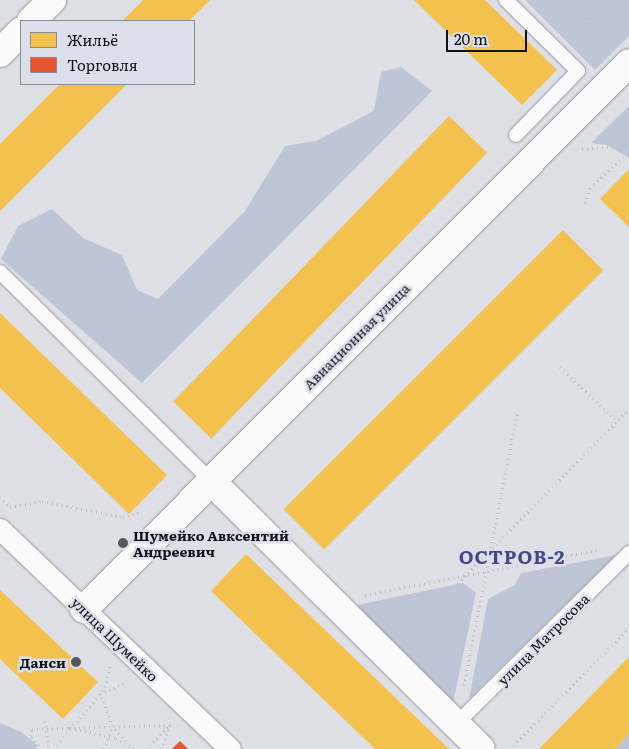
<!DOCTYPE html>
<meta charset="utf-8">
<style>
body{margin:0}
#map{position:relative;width:629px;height:749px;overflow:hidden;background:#dee0e6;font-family:Literata,serif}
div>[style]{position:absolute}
.green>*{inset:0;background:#bdc5d7}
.homes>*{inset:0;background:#f2c14e;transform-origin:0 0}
.shops>*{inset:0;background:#e4572e}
.path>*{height:3px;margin-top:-1.5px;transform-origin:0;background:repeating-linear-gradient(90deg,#bfc0c2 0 1px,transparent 0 5px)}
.roads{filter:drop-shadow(0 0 1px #95979b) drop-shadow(0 0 1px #95979b)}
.service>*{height:14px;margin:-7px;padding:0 7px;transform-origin:7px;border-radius:7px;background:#fafafb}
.pedestrian>*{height:21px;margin:-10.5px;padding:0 10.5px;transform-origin:10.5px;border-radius:10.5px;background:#fafafb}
.minor>*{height:28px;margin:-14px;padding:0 14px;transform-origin:14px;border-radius:14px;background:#fafafb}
.dots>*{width:14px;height:14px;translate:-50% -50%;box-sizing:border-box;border:2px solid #dadfea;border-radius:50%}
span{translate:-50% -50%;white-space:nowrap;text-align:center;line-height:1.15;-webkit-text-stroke:5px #dadfea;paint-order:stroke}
.street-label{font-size:14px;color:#0f1114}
.poi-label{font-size:14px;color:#0f1114;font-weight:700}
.left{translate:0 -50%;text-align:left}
.right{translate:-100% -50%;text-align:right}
.district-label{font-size:19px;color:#474784;font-weight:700;letter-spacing:1px}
.legend{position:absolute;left:20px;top:20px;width:175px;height:65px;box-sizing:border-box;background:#dadfea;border:1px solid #898d94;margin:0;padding:6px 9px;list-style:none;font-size:15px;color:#0f1114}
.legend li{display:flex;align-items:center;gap:10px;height:25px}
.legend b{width:25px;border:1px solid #898d94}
.scale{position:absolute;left:446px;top:30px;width:81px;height:22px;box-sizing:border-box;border:2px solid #0f1114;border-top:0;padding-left:6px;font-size:15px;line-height:18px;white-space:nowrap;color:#0f1114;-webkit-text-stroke:4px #dadfea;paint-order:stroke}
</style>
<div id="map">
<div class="green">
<div style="clip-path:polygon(525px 0,629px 0,629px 36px,595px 70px)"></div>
<div style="clip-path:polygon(401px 67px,432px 91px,142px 383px,1px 259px,18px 226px,52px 209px,83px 238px,122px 255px,137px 290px,158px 299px,245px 211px,285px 146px,316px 141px,374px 111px,381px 72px)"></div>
<div style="clip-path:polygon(629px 106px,629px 158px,607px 145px,591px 143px)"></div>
<div style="clip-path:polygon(616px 555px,469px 699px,488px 599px,515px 585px,521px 573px)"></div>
<div style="clip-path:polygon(463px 583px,476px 593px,453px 703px,357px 605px)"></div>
<div style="clip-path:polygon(0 723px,21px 732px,37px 745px,36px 749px,0 749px)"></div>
<div style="clip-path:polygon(629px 734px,629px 749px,615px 749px)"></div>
</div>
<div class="homes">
<div style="clip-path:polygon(143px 0,210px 0,189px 21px,122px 21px)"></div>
<div style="clip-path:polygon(414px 0,485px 0,557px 70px,522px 105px)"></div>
<div style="clip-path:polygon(60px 84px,127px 84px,0 211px,0 144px)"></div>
<div style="left:449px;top:116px;width:53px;height:397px;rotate:44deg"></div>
<div style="clip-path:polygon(629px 169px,629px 227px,600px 199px)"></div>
<div style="left:563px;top:230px;width:57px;height:395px;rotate:45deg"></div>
<div style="clip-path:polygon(0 313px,167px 475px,129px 514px,0 388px)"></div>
<div style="clip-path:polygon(246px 554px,325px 630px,449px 749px,375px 749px,211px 591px)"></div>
<div style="clip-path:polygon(0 590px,98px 682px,63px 719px,0 659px)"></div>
<div style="clip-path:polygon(629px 657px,629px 734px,615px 749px,539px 749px)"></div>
</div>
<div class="shops">
<div style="clip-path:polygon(180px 741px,188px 749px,172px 749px)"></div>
</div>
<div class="path">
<div style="left:614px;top:0;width:21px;rotate:43deg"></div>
<div style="left:583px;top:48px;width:49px;rotate:-77.1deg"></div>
<div style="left:582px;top:149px;width:47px;rotate:-4.9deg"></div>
<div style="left:585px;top:203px;width:16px;rotate:-72deg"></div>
<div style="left:590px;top:188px;width:54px;rotate:-43.5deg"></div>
<div style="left:560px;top:367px;width:79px;rotate:43.5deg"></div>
<div style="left:0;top:497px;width:12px;rotate:42deg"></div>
<div style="left:10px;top:507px;width:33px;rotate:-11deg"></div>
<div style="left:42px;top:501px;width:83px;rotate:11.2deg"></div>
<div style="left:123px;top:517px;width:18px;rotate:-16deg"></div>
<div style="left:365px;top:595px;width:240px;rotate:-11deg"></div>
<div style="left:405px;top:637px;width:320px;rotate:-45.5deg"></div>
<div style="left:464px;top:685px;width:279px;rotate:-78.9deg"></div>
<div style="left:45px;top:721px;width:28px;rotate:82deg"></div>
<div style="left:126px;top:741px;width:20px;rotate:-131deg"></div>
<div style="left:113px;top:726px;width:35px;rotate:-112deg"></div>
<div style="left:100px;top:694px;width:30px;rotate:-24deg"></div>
<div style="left:42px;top:749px;width:17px;rotate:-130deg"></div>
<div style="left:31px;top:736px;width:7px;rotate:-82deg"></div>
<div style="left:32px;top:729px;width:37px;rotate:-2deg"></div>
<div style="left:69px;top:728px;width:10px;rotate:-37deg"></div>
<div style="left:77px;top:722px;width:45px;rotate:-51.3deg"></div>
<div style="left:105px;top:687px;width:22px;rotate:-77deg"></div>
<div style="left:54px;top:749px;width:26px;rotate:-54deg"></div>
<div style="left:104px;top:749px;width:24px;rotate:-68deg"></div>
<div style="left:134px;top:749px;width:22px;rotate:-150deg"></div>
<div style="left:115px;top:738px;width:47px;rotate:-167.7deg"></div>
<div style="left:69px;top:728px;width:101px;rotate:-1.7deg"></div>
<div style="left:146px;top:749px;width:34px;rotate:-45deg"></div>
<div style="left:161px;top:749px;width:26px;rotate:-69deg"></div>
<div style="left:510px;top:749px;width:170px;rotate:-45.5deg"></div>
</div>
<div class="roads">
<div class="service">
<div style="left:506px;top:0;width:101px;rotate:44.6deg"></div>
<div style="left:578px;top:71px;width:89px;rotate:134.1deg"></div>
<div style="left:0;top:272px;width:297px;rotate:44.7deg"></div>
<div style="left:456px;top:724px;width:243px;rotate:-44.7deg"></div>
</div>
<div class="pedestrian">
<div style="left:0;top:529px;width:318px;rotate:43.7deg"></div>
</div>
<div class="minor">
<div style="left:31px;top:21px;width:30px;rotate:-45deg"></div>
<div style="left:0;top:53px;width:30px;rotate:-46deg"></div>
<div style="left:211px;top:481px;width:380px;rotate:44.8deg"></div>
<div style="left:84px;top:609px;width:771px;rotate:-45.05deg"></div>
</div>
</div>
<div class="dots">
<div style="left:123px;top:543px;background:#57595e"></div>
<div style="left:76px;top:662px;background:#57595e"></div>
</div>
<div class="street-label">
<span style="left:356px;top:336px;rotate:-45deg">Авиационная улица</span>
<span style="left:115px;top:639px;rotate:44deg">улица Шумейко</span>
<span style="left:543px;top:639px;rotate:-45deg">улица Матросова</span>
</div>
<div class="poi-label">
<span class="left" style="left:133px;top:543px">Шумейко Авксентий<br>Андреевич</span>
<span class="right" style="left:66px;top:662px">Данси</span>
</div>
<div class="district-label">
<span style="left:512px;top:557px">ОСТРОВ-2</span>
</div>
<ul class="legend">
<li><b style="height:14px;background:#f2c14e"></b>Жильё</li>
<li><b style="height:14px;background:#e4572e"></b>Торговля</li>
</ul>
<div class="scale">20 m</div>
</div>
